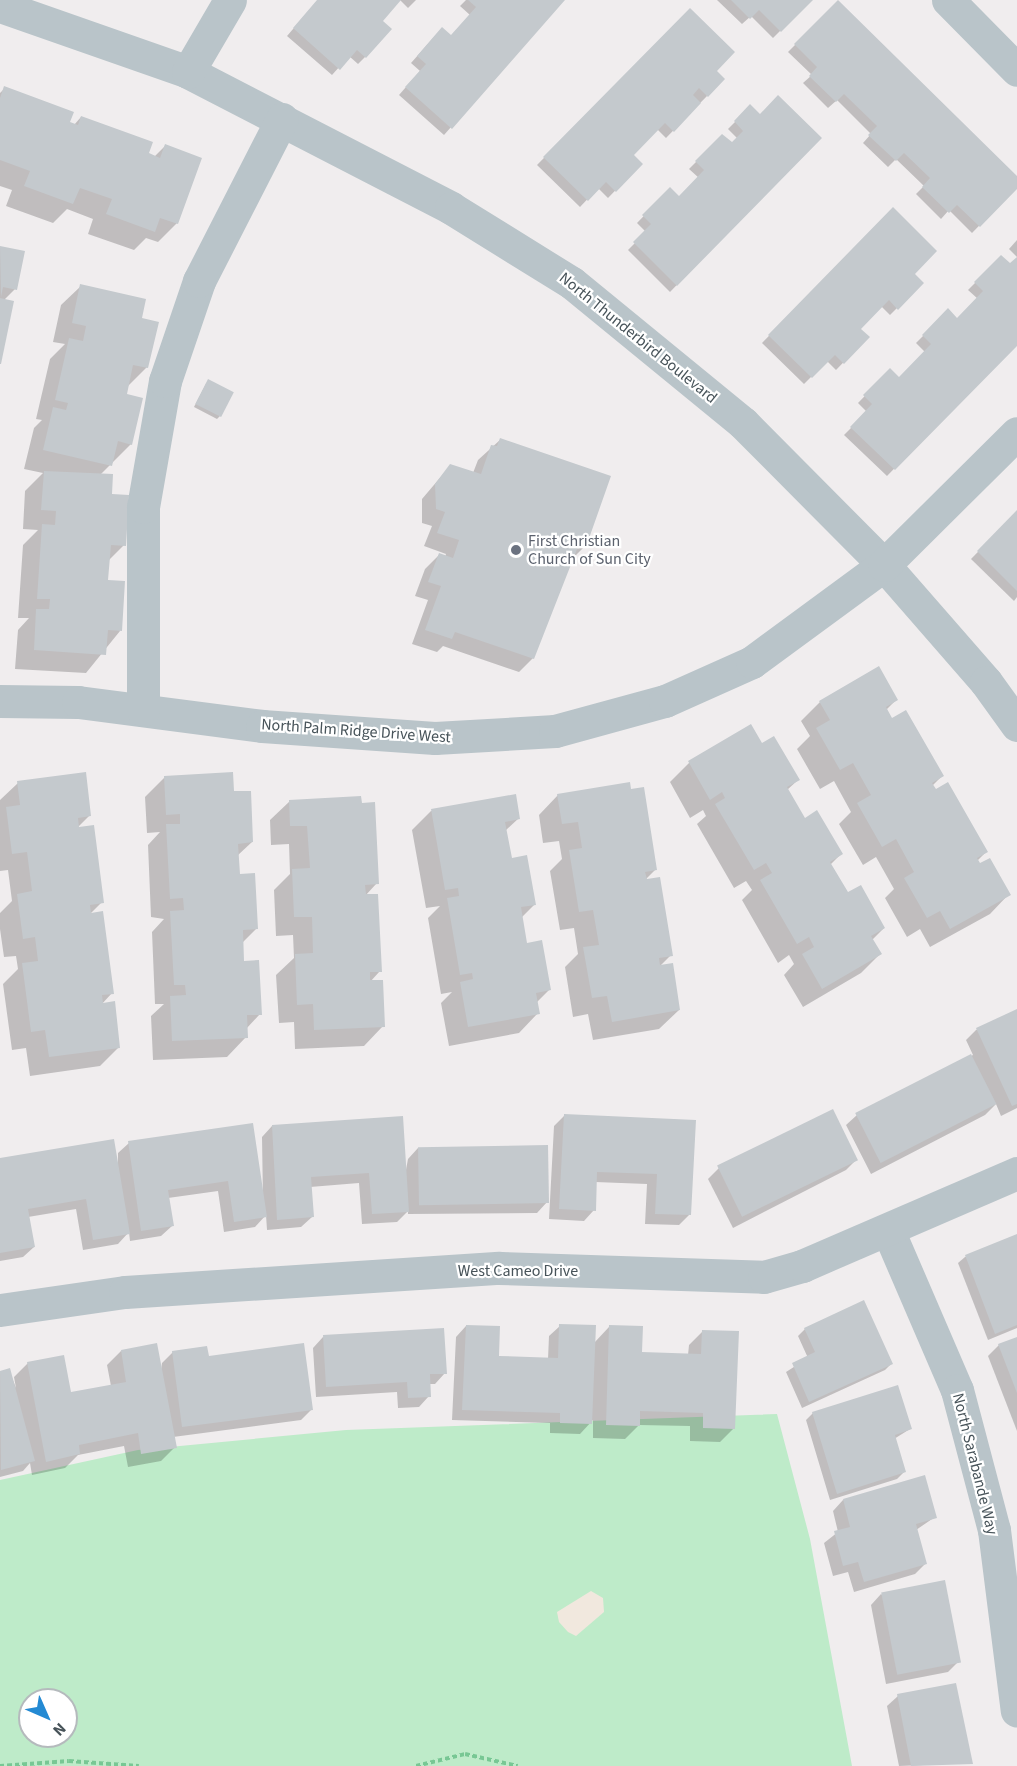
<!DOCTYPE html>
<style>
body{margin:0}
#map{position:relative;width:1017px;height:1766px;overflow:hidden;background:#f0edee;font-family:"Source Sans 3",sans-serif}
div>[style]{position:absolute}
.green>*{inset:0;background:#beebc9}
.sand>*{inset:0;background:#f1e8de}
.shadow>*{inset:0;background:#0003}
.building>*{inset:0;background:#c4c9cd;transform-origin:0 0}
.path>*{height:4px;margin-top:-2px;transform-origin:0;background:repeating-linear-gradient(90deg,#78c794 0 4.5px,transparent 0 7.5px)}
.minor>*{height:33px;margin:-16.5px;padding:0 16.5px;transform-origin:16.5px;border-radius:16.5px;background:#b9c4c9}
.dots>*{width:16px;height:16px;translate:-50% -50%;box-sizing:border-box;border:3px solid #fff;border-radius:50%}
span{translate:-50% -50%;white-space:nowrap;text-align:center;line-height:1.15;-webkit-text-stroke:4.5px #fff;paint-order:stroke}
.street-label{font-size:16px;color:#475359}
.worship-label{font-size:16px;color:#5b616d}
.left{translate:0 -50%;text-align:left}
.north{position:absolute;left:18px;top:1688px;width:60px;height:60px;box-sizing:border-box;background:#fff;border:2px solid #b5babd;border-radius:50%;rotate:135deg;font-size:16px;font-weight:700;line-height:24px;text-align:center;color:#475359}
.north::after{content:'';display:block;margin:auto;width:21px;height:27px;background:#248ad3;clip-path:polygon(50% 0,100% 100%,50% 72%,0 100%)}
</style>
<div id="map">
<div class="green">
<div style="clip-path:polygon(evenodd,777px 1414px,810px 1539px,852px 1766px,0 1766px,0 1480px,138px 1450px,346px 1430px,777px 1414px,30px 1700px,66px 1700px,66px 1736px,30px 1736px,30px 1700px)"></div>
</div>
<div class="sand">
<div style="clip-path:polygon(591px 1591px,603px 1598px,604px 1612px,576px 1636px,568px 1632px,559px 1622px,557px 1612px)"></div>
</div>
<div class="shadow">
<div style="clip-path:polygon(318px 0,399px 0,380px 21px,365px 57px,358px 64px,349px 56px,332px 75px,287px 36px)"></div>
<div style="clip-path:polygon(400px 0,416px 0,408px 8px)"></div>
<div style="clip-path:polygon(466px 0,563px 0,444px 135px,399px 95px,420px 71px,411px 63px,435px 36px,451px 36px,470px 15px,460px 6px)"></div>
<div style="clip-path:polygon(717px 0,811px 0,773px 38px,751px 16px,742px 24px)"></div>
<div style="clip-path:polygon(838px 2px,1017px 178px,1017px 187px,972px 233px,949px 210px,941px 219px,916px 194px,924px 186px,896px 159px,888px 167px,863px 143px,871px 134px,837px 100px,828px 108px,803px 83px,812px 75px,788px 52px)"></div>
<div style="clip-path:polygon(690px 10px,707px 96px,666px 138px,657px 129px,632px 155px,641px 164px,608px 198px,598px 188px,580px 207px,537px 165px)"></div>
<div style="clip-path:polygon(5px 88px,74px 125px,81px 117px,154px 157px,165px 146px,177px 223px,158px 242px,146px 238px,134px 250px,88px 234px,93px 219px,67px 209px,53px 223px,6px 206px,12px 190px,0 186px,0 93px)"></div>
<div style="clip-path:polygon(750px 107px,760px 116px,820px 138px,670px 292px,628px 250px,646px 232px,637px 223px,670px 189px,679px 198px,699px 178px,689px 169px,722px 136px,732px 144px,738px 139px,728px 129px)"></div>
<div style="clip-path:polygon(893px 209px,913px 274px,922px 283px,890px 315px,881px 306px,859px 329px,868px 337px,836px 370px,827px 361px,804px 384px,762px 343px)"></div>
<div style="clip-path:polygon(1017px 240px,1017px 257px,1009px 249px)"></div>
<div style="clip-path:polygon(0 248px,23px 252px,15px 289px,4px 300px,0 361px)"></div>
<div style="clip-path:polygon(1001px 257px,1010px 266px,1017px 259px,1017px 343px,887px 476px,844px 435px,867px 412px,858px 403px,890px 370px,899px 379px,925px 352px,916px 343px,948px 311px,957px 320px,978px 299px,968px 290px)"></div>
<div style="clip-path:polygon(81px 286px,140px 319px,147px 367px,127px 387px,125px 395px,131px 444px,100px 475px,124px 545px,108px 561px,107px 582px,120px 631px,86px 673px,15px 669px,18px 630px,29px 618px,18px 618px,23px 545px,38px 530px,23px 529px,25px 491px,43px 473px,24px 469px,34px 428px,42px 420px,36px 419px,50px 359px,65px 344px,53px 342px,61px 305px)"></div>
<div style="clip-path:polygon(206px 384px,220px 416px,217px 419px,194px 407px)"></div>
<div style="clip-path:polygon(500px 440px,585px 546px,571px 560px,533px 658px,519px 672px,443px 646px,437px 652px,412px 644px,428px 600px,415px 596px,425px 569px,439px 555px,445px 557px,446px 554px,424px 546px,432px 526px,422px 523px,422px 499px,450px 466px,473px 473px,478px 460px)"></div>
<div style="clip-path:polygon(1017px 512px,1017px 597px,1014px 601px,971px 559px)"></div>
<div style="clip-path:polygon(896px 700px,886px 710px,891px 720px,942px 776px,932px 786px,986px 852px,977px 861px,1009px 894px,990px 914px,930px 947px,920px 929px,907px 937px,885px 898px,894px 889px,876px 857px,863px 865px,839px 824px,851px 812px,834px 781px,820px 789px,797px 749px,810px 736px,801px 721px,820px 702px)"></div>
<div style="clip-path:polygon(751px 726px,762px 745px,798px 780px,787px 790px,804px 820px,841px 854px,830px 865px,847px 894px,884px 928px,872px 940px,880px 954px,861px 973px,803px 1007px,784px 975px,794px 964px,789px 955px,778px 963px,742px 900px,752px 890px,746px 881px,734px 888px,697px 824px,706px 816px,703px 810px,690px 818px,670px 782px,689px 763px)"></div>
<div style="clip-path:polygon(165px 777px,232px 793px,252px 842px,237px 856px,238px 875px,256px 929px,242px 943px,242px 962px,260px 1014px,246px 1029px,246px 1037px,227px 1057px,153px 1060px,151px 1016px,164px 1004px,155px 1004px,152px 932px,164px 919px,151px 917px,148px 845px,160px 832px,147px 833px,145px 797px)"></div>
<div style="clip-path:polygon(18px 783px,89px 816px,76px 829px,102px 902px,89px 915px,112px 993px,101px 1005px,119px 1047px,100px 1066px,30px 1076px,26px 1048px,12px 1050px,3px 984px,18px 969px,16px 956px,4px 957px,0 929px,0 913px,12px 901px,8px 870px,0 871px,0 800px)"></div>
<div style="clip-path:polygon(558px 795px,656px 869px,644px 881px,671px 955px,660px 966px,679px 1010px,659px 1029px,593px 1040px,588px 1014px,573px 1017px,565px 967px,578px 954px,574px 928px,560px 930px,550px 871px,562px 859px,559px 841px,543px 843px,539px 815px)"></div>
<div style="clip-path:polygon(290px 801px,377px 883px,365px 896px,380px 971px,370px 982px,383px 1026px,364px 1046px,295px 1049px,294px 1022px,279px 1023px,276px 975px,294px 958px,293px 935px,276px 936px,274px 890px,290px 874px,289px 844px,271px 845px,270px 820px)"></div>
<div style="clip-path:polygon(431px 811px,519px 818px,505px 831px,511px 859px,535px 904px,521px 918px,526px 944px,550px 989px,536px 1003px,538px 1013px,519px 1033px,449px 1046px,441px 1003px,452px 992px,441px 994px,428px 918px,440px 906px,426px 908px,412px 830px)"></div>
<div style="clip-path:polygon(1017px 1010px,1017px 1108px,1001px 1116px,996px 1104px,985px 1115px,871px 1174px,846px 1125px,857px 1115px,973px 1055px,966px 1040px,976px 1030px)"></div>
<div style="clip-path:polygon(564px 1116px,694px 1121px,690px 1214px,679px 1225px,645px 1224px,647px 1184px,595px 1182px,594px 1210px,584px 1221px,549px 1219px,554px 1126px)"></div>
<div style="clip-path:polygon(252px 1124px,263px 1201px,262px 1137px,272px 1126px,405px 1175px,408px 1159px,418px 1148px,548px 1201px,537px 1213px,408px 1214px,408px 1211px,397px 1222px,362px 1224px,359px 1183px,310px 1187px,312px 1217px,301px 1227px,267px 1230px,266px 1215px,255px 1227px,224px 1232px,218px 1191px,168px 1198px,172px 1226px,161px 1236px,130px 1241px,129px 1232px,118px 1244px,83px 1250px,76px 1209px,28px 1217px,34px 1247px,23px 1257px,0 1261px,0 1160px,118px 1170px,118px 1153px,129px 1143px)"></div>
<div style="clip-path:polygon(856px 1160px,846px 1170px,733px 1228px,708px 1179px,719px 1168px)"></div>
<div style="clip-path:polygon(1017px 1236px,1017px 1328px,988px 1340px,958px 1263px,965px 1257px)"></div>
<div style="clip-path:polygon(466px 1326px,497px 1357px,548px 1359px,549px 1336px,560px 1326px,594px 1343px,609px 1327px,641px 1354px,688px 1355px,689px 1345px,703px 1331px,734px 1428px,720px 1442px,690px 1441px,690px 1426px,639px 1425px,625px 1439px,593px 1438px,593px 1420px,580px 1434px,550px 1433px,550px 1423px,452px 1420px,456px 1337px)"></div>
<div style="clip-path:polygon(805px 1329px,892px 1363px,885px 1370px,802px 1408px,786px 1372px,808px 1358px,798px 1336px)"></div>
<div style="clip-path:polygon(323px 1337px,445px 1373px,435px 1384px,429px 1384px,429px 1396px,419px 1407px,398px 1408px,397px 1392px,316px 1397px,313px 1348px)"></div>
<div style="clip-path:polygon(1017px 1338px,1017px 1431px,988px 1356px,999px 1345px)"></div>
<div style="clip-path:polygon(121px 1351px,161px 1371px,162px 1363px,173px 1352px,207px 1358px,312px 1409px,301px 1420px,173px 1437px,175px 1447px,161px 1461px,128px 1467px,124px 1446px,78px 1455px,65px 1468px,32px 1475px,30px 1463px,23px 1471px,0 1477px,0 1372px,9px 1370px,16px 1388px,14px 1377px,28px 1363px,70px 1394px,111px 1386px,107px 1365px)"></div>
<div style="clip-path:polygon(813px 1413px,910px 1429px,894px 1439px,904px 1472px,897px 1479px,830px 1500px,806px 1420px)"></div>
<div style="clip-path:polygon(843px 1500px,935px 1517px,916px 1530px,925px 1564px,915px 1574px,854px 1592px,848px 1572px,833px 1576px,824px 1543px,838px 1532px,833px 1511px)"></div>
<div style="clip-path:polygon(881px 1594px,959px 1661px,948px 1672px,886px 1684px,871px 1605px)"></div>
<div style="clip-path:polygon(898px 1696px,971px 1763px,899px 1766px,887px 1706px)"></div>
</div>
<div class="building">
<div style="clip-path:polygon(317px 0,401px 0,383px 21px,392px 29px,366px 58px,357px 50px,340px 70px,293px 28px)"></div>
<div style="clip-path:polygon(468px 0,565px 0,452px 129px,405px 87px,426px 64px,417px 56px,442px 27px,451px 35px,476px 7px)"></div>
<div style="clip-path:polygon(731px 0,813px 0,781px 32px,759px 10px,750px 19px)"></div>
<div style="clip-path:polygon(838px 0,1017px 176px,1017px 189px,980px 227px,957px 205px,949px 213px,922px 187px,930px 178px,904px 153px,896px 161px,868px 135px,877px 126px,844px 94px,836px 102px,809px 76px,817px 67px,794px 44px)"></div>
<div style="clip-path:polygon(690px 8px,735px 52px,717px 71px,725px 79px,708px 97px,699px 88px,693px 95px,701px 103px,674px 132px,665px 123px,634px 155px,643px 164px,616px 192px,606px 182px,588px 201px,543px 157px)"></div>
<div style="clip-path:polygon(4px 86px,74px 112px,70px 122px,78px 125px,81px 116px,153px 142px,149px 153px,160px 158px,165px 144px,202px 158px,178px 224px,160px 218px,155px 232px,106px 214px,112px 199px,80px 188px,73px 204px,24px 186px,30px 171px,0 160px,0 98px)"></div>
<div style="clip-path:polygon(778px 95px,822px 138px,677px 286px,633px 242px,651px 224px,642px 215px,670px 187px,679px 196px,704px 170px,695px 161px,722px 134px,732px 142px,743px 131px,734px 121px,750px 104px,760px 114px)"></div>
<div style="clip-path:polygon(893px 207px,937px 251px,915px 274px,924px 283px,898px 310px,889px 300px,861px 329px,870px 337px,844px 364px,835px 355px,812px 378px,768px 335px)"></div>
<div style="clip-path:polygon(0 246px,25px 251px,17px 290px,3px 287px,1px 297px)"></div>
<div style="clip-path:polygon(1001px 255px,1010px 263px,1017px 257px,1017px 346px,895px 470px,850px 427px,872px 404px,863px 395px,890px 368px,899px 377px,931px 344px,922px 335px,948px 308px,957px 318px,983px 291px,974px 282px)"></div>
<div style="clip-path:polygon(80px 284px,146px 299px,142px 318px,159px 322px,148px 368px,133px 365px,127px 394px,143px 398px,132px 445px,118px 441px,112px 466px,43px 450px,53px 407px,66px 410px,68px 403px,55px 400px,69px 338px,83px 341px,86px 326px,72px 323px)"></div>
<div style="clip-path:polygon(0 298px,14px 301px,1px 364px,0 364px)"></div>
<div style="left:208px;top:379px;width:29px;height:28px;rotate:27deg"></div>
<div style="clip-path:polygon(500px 438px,611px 476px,586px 547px,579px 544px,534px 659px,455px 632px,452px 639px,425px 630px,441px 586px,428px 582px,439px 553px,453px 558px,459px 540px,437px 533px,445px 512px,436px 509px,435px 484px,450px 464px,481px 474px,491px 445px,497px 446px)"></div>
<div style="clip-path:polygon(44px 471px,113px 474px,112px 494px,129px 495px,126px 546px,111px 545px,108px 580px,125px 581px,122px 631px,108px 630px,106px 655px,34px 650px,36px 609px,49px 609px,50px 599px,37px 599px,42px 524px,55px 525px,56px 511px,41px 510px)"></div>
<div style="clip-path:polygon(1017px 510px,1017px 591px,977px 551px)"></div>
<div style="clip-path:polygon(879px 666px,898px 700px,886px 707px,892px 718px,906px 710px,944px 776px,932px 783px,936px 789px,948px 782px,988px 852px,977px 858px,980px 863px,990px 858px,1011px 895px,950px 929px,940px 911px,927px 918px,904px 878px,914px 872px,896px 839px,882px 847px,857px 803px,871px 795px,853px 763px,840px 770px,816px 728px,830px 720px,819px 701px)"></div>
<div style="clip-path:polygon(751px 724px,762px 743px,774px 736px,800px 780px,787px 787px,805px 818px,817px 810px,843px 854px,830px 862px,848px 892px,861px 885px,885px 928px,871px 936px,882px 954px,822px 989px,802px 954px,814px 947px,809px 937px,797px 944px,760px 880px,772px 873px,766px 863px,754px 870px,715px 804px,725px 798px,722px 792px,710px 800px,688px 761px)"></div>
<div style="clip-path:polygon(86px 772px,91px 816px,78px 818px,79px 827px,94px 825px,104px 903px,90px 905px,91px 913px,103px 911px,114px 994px,102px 995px,103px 1003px,115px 1001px,120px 1048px,49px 1057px,45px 1030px,31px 1032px,22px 963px,38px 961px,35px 937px,23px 939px,17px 894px,32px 891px,27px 852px,12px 854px,6px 807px,20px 805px,17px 781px)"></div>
<div style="clip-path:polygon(233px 772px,234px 791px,251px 791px,253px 842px,238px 844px,240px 874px,255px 873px,258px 929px,243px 930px,244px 961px,259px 960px,262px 1015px,247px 1015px,248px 1038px,172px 1041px,170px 996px,186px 995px,185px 985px,174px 985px,170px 911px,184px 910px,183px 898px,170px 899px,166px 824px,180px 824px,180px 814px,166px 815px,164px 776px)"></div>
<div style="clip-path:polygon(630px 782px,631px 789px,644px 787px,657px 870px,645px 872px,647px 879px,660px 877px,673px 956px,659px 958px,660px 965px,673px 963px,680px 1010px,612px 1022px,607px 996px,592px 998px,583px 947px,599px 945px,593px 910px,579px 912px,569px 850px,582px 848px,578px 822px,562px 824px,557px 794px)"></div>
<div style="clip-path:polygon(516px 794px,520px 819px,505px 822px,512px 858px,527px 855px,536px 905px,521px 907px,527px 943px,542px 940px,551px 990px,536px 993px,540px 1014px,468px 1027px,460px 982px,473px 979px,472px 973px,460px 975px,447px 898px,459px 896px,458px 888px,445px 890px,431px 809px)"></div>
<div style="clip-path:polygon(361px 796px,362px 803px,375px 802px,379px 884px,365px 885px,366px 894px,378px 894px,382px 972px,370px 972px,370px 980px,383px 980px,385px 1027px,314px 1030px,313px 1004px,297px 1005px,295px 954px,313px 953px,312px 917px,294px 917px,292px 869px,310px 868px,307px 826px,290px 826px,289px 800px)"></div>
<div style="clip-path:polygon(1017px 1009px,1017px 1104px,1012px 1106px,976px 1028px)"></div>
<div style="left:971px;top:1054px;width:56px;height:130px;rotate:63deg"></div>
<div style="left:833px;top:1109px;width:57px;height:129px;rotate:64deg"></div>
<div style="clip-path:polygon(564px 1114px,696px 1120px,691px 1215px,655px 1214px,657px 1174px,597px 1172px,596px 1211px,559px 1209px)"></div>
<div style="clip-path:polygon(403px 1116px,409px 1212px,372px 1214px,369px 1173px,311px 1177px,314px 1217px,277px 1220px,272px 1125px)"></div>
<div style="clip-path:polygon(253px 1123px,267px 1217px,234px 1222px,228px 1181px,168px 1190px,174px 1226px,141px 1231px,128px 1141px)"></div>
<div style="clip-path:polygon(114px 1139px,130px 1234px,93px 1240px,86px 1199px,28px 1209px,35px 1247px,0 1253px,0 1158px)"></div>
<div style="left:548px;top:1145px;width:58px;height:130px;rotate:89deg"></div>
<div style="clip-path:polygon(1017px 1234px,1017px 1325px,995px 1334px,965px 1255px)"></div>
<div style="clip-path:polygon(864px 1300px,893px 1364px,809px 1402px,792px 1363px,815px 1352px,804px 1328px)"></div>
<div style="clip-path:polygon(559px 1324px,596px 1325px,592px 1424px,560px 1423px,560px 1413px,462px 1410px,466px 1325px,500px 1326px,499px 1356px,558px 1358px)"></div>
<div style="clip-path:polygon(609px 1325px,643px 1326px,642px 1352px,701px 1354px,702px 1330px,739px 1331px,735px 1429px,703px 1428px,703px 1413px,640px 1411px,640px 1426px,606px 1425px)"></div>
<div style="clip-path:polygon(444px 1328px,447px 1374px,430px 1374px,431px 1397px,408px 1398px,407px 1382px,326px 1387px,323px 1335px)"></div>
<div style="clip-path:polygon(1017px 1337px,1017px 1393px,998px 1344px)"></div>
<div style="clip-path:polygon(157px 1343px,177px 1448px,141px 1454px,138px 1433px,79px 1445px,80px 1454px,46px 1462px,27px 1362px,64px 1355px,71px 1392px,126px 1382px,121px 1350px)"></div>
<div style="clip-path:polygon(304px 1343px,313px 1410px,182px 1427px,172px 1351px,207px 1346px,209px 1356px)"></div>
<div style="clip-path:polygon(10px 1368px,35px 1461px,1px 1470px,0 1371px)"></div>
<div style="clip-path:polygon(898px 1385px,912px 1429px,895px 1435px,906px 1472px,837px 1494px,812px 1412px)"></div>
<div style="clip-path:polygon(925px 1475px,937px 1518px,916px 1524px,927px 1564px,864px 1582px,858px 1562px,843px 1566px,834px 1531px,850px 1527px,843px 1499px)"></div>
<div style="left:945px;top:1580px;width:84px;height:65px;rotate:79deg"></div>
<div style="clip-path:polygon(956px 1683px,973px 1764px,911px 1766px,897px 1694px)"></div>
</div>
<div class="path">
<div style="left:0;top:1766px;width:69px;rotate:-4.1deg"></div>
<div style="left:69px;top:1761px;width:70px;rotate:4.1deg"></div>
<div style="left:416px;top:1766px;width:50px;rotate:-13.8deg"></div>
<div style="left:465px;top:1754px;width:54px;rotate:12.8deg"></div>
</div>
<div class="minor">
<div style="left:948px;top:0;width:98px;rotate:45.4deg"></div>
<div style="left:0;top:6px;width:199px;rotate:19.3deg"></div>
<div style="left:188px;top:72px;width:296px;rotate:27.3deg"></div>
<div style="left:451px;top:208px;width:142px;rotate:31.8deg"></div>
<div style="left:572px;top:283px;width:221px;rotate:39.3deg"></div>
<div style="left:743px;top:423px;width:200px;rotate:45.2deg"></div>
<div style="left:884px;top:565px;width:155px;rotate:48.9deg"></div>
<div style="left:986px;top:682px;width:53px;rotate:54.2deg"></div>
<div style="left:188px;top:72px;width:83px;rotate:-59.7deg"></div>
<div style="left:0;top:701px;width:78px;rotate:0.7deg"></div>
<div style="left:78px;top:702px;width:186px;rotate:7.4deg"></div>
<div style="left:262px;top:726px;width:173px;rotate:4deg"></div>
<div style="left:435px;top:738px;width:120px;rotate:-3.3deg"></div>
<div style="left:555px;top:731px;width:114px;rotate:-15.3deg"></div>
<div style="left:665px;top:701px;width:95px;rotate:-24.1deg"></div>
<div style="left:752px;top:662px;width:164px;rotate:-36.3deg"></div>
<div style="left:884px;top:565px;width:187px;rotate:-44.8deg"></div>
<div style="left:143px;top:710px;width:203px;rotate:-90deg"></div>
<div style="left:143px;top:507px;width:128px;rotate:-80.1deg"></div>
<div style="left:165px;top:381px;width:106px;rotate:-71.2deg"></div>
<div style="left:199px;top:281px;width:182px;rotate:-62.9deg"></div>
<div style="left:888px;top:1230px;width:174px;rotate:66.7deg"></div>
<div style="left:957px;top:1390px;width:145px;rotate:75.2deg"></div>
<div style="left:994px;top:1530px;width:182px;rotate:82.8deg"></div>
<div style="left:0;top:1310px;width:126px;rotate:-8.2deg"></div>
<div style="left:125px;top:1292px;width:375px;rotate:-3.7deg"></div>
<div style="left:499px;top:1268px;width:265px;rotate:1.9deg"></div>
<div style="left:764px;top:1277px;width:40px;rotate:-16deg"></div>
<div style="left:802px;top:1266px;width:234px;rotate:-23.4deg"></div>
</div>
<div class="dots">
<div style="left:516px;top:550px;background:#6b7280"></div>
</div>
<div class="street-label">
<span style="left:638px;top:338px;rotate:39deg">North Thunderbird Boulevard</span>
<span style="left:356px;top:731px;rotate:4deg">North Palm Ridge Drive West</span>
<span style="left:518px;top:1271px">West Cameo Drive</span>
<span style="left:975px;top:1464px;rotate:76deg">North Sarabande Way</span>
</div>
<div class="worship-label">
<span class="left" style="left:528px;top:550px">First Christian<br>Church of Sun City</span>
</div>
<div class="north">N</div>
</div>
